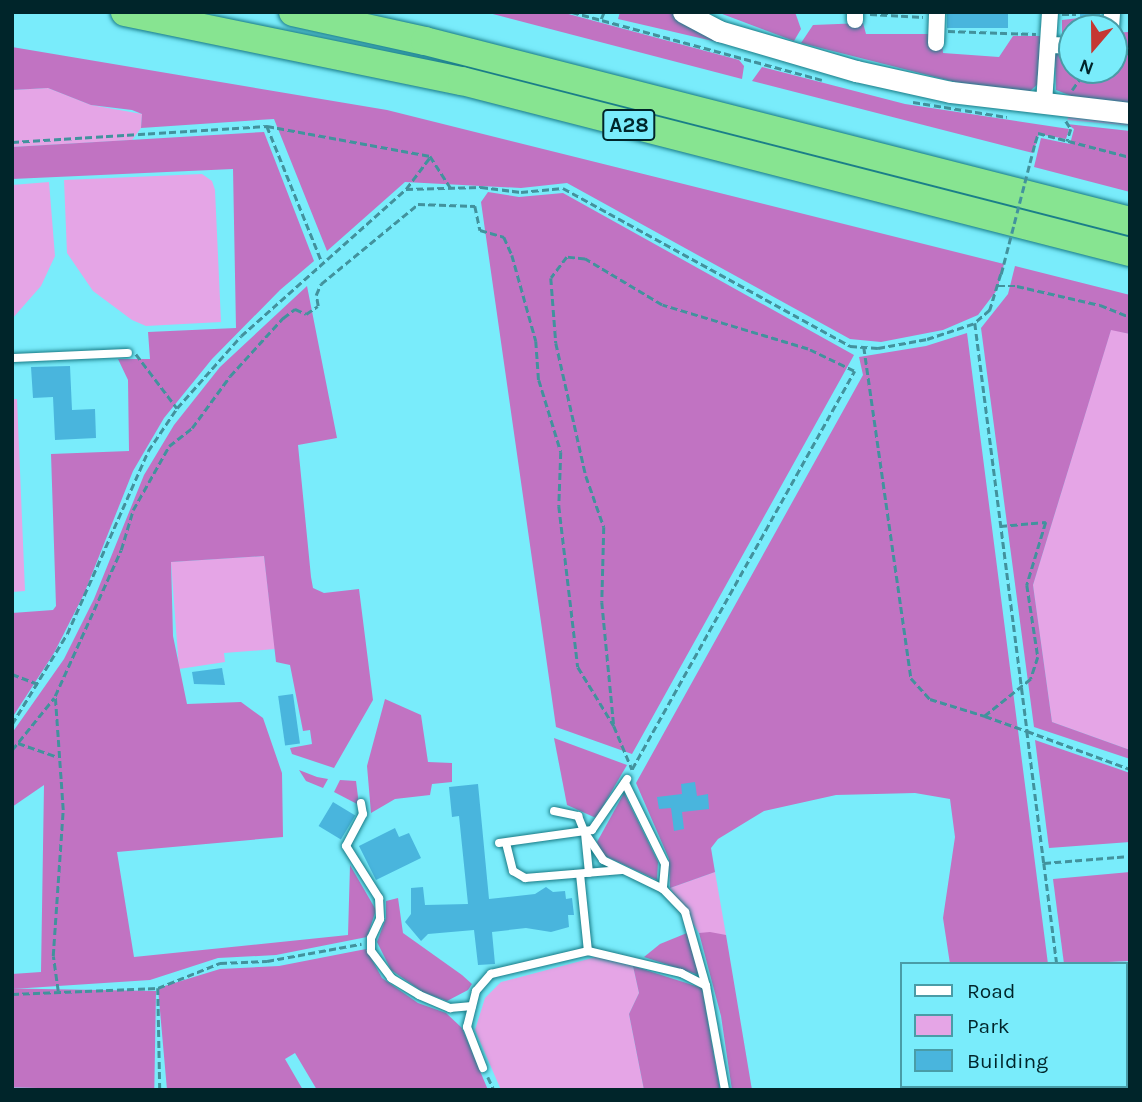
<!DOCTYPE html>
<style>
body{margin:0}
#map{position:relative;width:1142px;height:1102px;overflow:hidden;background:#79ecfb;font-family:Karla,sans-serif}
div>[style]{position:absolute}
.green>*{inset:0;background:#e5a5e6;transform-origin:0 0}
.forest>*{inset:0;background:#c173c2;transform-origin:0 0}
.building>*{inset:0;background:#49b5dd;transform-origin:0 0}
.path>*{height:2.5px;margin-top:-1.25px;transform-origin:0;background:repeating-linear-gradient(90deg,#42929d 0 7px,transparent 0 10.5px)}
.roads{filter:drop-shadow(0 0 2px #187a85) drop-shadow(0 0 2px #187a85)}
.service>*{height:8px;margin:-4px;padding:0 4px;transform-origin:4px;border-radius:4px;background:#fff}
.minor>*{height:16px;margin:-8px;padding:0 8px;transform-origin:8px;border-radius:8px;background:#fff}
.secondary>*{height:21px;margin:-10.5px;padding:0 10.5px;transform-origin:10.5px;border-radius:10.5px;background:#fff}
.motorway>*{height:28px;margin:-14px;padding:0 14px;transform-origin:14px;border-radius:14px;background:#87e491}
.path-bridge>*{height:2.5px;margin-top:-1.25px;transform-origin:0;background:repeating-linear-gradient(90deg,#42929d 0 7px,transparent 0 10.5px)}
span{translate:-50% -50%;white-space:nowrap;text-align:center;line-height:1.15;-webkit-text-stroke:5px #79ecfb;paint-order:stroke}
.shield-label span{padding:2px 5px;background:#79ecfb;border:2px solid;border-radius:5px;-webkit-text-stroke-width:0}
.shield-label{font-size:21px;color:#00252a;font-weight:700}
.frame{position:absolute;inset:0;border:14px solid #00252a;pointer-events:none}
.legend{position:absolute;left:900px;top:962px;width:228px;height:126px;box-sizing:border-box;background:#79ecfb;border:2px solid #499ca7;margin:0;padding:9px 12px;list-style:none;font-size:21px;color:#00252a}
.legend li{display:flex;align-items:center;gap:14px;height:35px}
.legend b{width:35px;border:2px solid #499ca7}
.north{position:absolute;left:1058px;top:14px;width:70px;height:70px;box-sizing:border-box;background:#79ecfb;border:2px solid #499ca7;border-radius:50%;rotate:200deg;font-size:19px;font-weight:700;line-height:28px;text-align:center;color:#00252a}
.north::after{content:'';display:block;margin:auto;width:24px;height:32px;background:#c53733;clip-path:polygon(50% 0,100% 100%,50% 72%,0 100%)}
</style>
<div id="map">
<div class="green">
<div style="clip-path:polygon(48px 88px,91px 105px,142px 114px,141px 128px,132px 140px,12px 147px,12px 90px)"></div>
<div style="left:1068px;top:115px;width:62px;height:5px;rotate:5deg"></div>
<div style="clip-path:polygon(202px 174px,212px 181px,215px 190px,221px 322px,146px 326px,132px 320px,93px 291px,67px 253px,64px 180px)"></div>
<div style="clip-path:polygon(49px 182px,55px 256px,41px 286px,12px 319px,12px 185px)"></div>
<div style="clip-path:polygon(1111px 329px,1130px 334px,1130px 750px,1052px 722px,1033px 585px)"></div>
<div style="clip-path:polygon(12px 399px,17px 399px,25px 591px,12px 592px)"></div>
<div style="clip-path:polygon(264px 556px,275px 649px,224px 653px,225px 662px,179px 669px,171px 562px)"></div>
<div style="clip-path:polygon(715px 872px,726px 935px,699px 933px,670px 888px)"></div>
<div style="clip-path:polygon(596px 957px,633px 966px,639px 993px,629px 1014px,644px 1090px,501px 1090px,475px 1030px,485px 998px,501px 982px)"></div>
</div>
<div class="forest">
<div style="clip-path:polygon(485px 12px,561px 12px,739px 60px,744px 66px,742px 79px)"></div>
<div style="clip-path:polygon(620px 12px,672px 12px,743px 48px,618px 19px)"></div>
<div style="clip-path:polygon(717px 12px,795px 12px,801px 29px,794px 41px)"></div>
<div style="clip-path:polygon(1130px 12px,1130px 105px,1074px 97px,1056px 90px,1055px 54px,1059px 53px,1072px 49px,1072px 70px,1114px 70px,1114px 33px,1128px 32px)"></div>
<div style="clip-path:polygon(1079px 18px,1079px 28px,1072px 28px,1072px 43px,1062px 43px,1062px 20px)"></div>
<div style="clip-path:polygon(863px 23px,866px 34px,932px 34px,942px 41px,943px 53px,999px 57px,1013px 36px,1040px 36px,1039px 83px,1029px 92px,987px 90px,801px 43px,813px 25px)"></div>
<div style="clip-path:polygon(12px 47px,387px 110px,1004px 264px,997px 290px,978px 315px,943px 330px,881px 342px,850px 339px,567px 183px,521px 188px,405px 182px,327px 251px,274px 119px,141px 128px,142px 114px,132px 110px,91px 105px,48px 88px,12px 90px)"></div>
<div style="clip-path:polygon(762px 67px,905px 104px,1069px 129px,1066px 139px,1039px 134px,1033px 153px,752px 81px)"></div>
<div style="clip-path:polygon(1067px 124px,1130px 131px,1130px 192px,1034px 167px,1041px 138px,1070px 144px,1074px 129px)"></div>
<div style="clip-path:polygon(264px 132px,314px 261px,280px 290px,212px 359px,164px 418px,133px 471px,84px 594px,54px 653px,12px 718px,12px 613px,53px 610px,56px 606px,51px 454px,129px 451px,128px 380px,118px 359px,150px 359px,148px 332px,236px 328px,233px 169px,12px 179px,12px 147px)"></div>
<div style="clip-path:polygon(488px 192px,519px 197px,563px 193px,854px 355px,632px 754px,556px 727px,481px 202px)"></div>
<div style="clip-path:polygon(1015px 266px,1130px 295px,1130px 334px,1111px 330px,1033px 585px,1052px 722px,1130px 750px,1130px 759px,1034px 727px,981px 328px,1008px 294px)"></div>
<div style="clip-path:polygon(307px 286px,337px 438px,298px 445px,311px 577px,313px 588px,324px 593px,359px 589px,373px 700px,334px 768px,292px 754px,290px 748px,312px 744px,310px 730px,303px 731px,290px 665px,276px 662px,264px 556px,171px 562px,173px 636px,187px 704px,241px 702px,263px 718px,282px 773px,283px 837px,117px 852px,134px 957px,348px 935px,350px 865px,376px 910px,367px 937px,276px 955px,218px 958px,150px 980px,12px 989px,12px 974px,41px 972px,44px 785px,12px 807px,12px 733px,64px 659px,94px 599px,144px 475px,174px 425px,220px 367px)"></div>
<div style="clip-path:polygon(967px 333px,1048px 964px,950px 964px,943px 918px,955px 837px,950px 799px,915px 793px,836px 795px,764px 811px,718px 839px,711px 848px,715px 872px,670px 888px,669px 859px,636px 783px,863px 375px,859px 357px,926px 346px)"></div>
<div style="clip-path:polygon(385px 699px,421px 715px,428px 762px,452px 763px,452px 782px,432px 784px,430px 795px,395px 799px,371px 813px,367px 766px)"></div>
<div style="clip-path:polygon(554px 738px,627px 765px,596px 818px,567px 805px)"></div>
<div style="clip-path:polygon(1035px 740px,1130px 773px,1130px 842px,1049px 848px)"></div>
<div style="clip-path:polygon(299px 770px,317px 777px,328px 779px,323px 788px,306px 781px)"></div>
<div style="clip-path:polygon(340px 780px,356px 781px,359px 805px,334px 792px)"></div>
<div style="clip-path:polygon(624px 793px,658px 862px,657px 880px,603px 855px,597px 842px)"></div>
<div style="clip-path:polygon(1130px 872px,1130px 961px,1064px 964px,1053px 879px)"></div>
<div style="clip-path:polygon(398px 898px,403px 933px,462px 975px,472px 984px,468px 990px,447px 1001px,423px 992px,391px 970px,377px 942px,386px 918px,386px 901px)"></div>
<div style="clip-path:polygon(710px 932px,726px 935px,752px 1090px,732px 1090px,721px 1016px,699px 933px)"></div>
<div style="clip-path:polygon(687px 933px,699px 975px,644px 957px,660px 944px)"></div>
<div style="clip-path:polygon(366px 949px,382px 978px,418px 1003px,446px 1013px,462px 1028px,488px 1090px,317px 1090px,295px 1053px,285px 1059px,303px 1090px,167px 1090px,158px 988px,220px 969px,279px 966px)"></div>
<div style="clip-path:polygon(633px 966px,702px 988px,720px 1090px,644px 1090px,629px 1014px,639px 993px)"></div>
<div style="clip-path:polygon(1130px 979px,1130px 1090px,987px 1090px,987px 1086px,1126px 1086px)"></div>
<div style="left:156px;top:991px;width:99px;height:144px;rotate:91deg"></div>
</div>
<div class="building">
<div style="left:947px;top:12px;width:61px;height:16px"></div>
<div style="left:1080px;top:12px;width:20px;height:16px"></div>
<div style="clip-path:polygon(70px 366px,72px 410px,95px 409px,96px 438px,55px 440px,53px 397px,33px 398px,31px 367px)"></div>
<div style="clip-path:polygon(222px 668px,225px 685px,194px 684px,192px 672px)"></div>
<div style="left:293px;top:694px;width:50px;height:15px;rotate:82deg"></div>
<div style="clip-path:polygon(695px 782px,697px 796px,708px 794px,709px 809px,682px 812px,684px 829px,674px 831px,671px 808px,659px 809px,657px 797px,682px 794px,681px 784px)"></div>
<div style="clip-path:polygon(478px 784px,489px 899px,535px 894px,546px 887px,553px 892px,565px 891px,566px 899px,572px 898px,574px 915px,568px 915px,569px 927px,551px 932px,526px 928px,492px 932px,495px 964px,478px 965px,474px 930px,428px 934px,421px 941px,405px 922px,411px 914px,411px 888px,423px 887px,425px 905px,468px 904px,459px 816px,452px 817px,449px 787px)"></div>
<div style="left:333px;top:802px;width:26px;height:28px;rotate:31deg"></div>
<div style="clip-path:polygon(395px 828px,399px 837px,409px 833px,421px 858px,376px 880px,359px 846px)"></div>
</div>
<div class="path">
<div style="left:572px;top:12px;width:259px;rotate:15.2deg"></div>
<div style="left:870px;top:14px;width:53px;rotate:3.2deg"></div>
<div style="left:1062px;top:15px;width:14px"></div>
<div style="left:601px;top:19px;width:8px;rotate:-67deg"></div>
<div style="left:948px;top:31px;width:88px;rotate:2deg"></div>
<div style="left:1122px;top:51px;width:9px;rotate:21deg"></div>
<div style="left:1114px;top:52px;width:16px;rotate:-7deg"></div>
<div style="left:1072px;top:90px;width:24px;rotate:-55deg"></div>
<div style="left:913px;top:102px;width:95px;rotate:9.1deg"></div>
<div style="left:1066px;top:121px;width:9px;rotate:58deg"></div>
<div style="left:1071px;top:129px;width:13px;rotate:108deg"></div>
<div style="left:267px;top:126px;width:147px;rotate:68deg"></div>
<div style="left:12px;top:142px;width:256px;rotate:-3.6deg"></div>
<div style="left:267px;top:126px;width:166px;rotate:10.4deg"></div>
<div style="left:430px;top:156px;width:38px;rotate:57deg"></div>
<div style="left:1035px;top:143px;width:10px;rotate:-73deg"></div>
<div style="left:1038px;top:133px;width:95px;rotate:14.6deg"></div>
<div style="left:406px;top:189px;width:39px;rotate:-53deg"></div>
<div style="left:1001px;top:274px;width:38px;rotate:107deg"></div>
<div style="left:990px;top:310px;width:20px;rotate:139deg"></div>
<div style="left:975px;top:323px;width:411px;rotate:82.7deg"></div>
<div style="left:1027px;top:731px;width:110px;rotate:20.3deg"></div>
<div style="left:998px;top:286px;width:19px"></div>
<div style="left:1017px;top:286px;width:85px;rotate:12.9deg"></div>
<div style="left:1100px;top:305px;width:32px;rotate:22deg"></div>
<div style="left:864px;top:347px;width:334px;rotate:81.9deg"></div>
<div style="left:911px;top:678px;width:28px;rotate:48deg"></div>
<div style="left:930px;top:699px;width:58px;rotate:17.2deg"></div>
<div style="left:136px;top:354px;width:68px;rotate:52.8deg"></div>
<div style="left:1000px;top:526px;width:46px;rotate:-5deg"></div>
<div style="left:1046px;top:522px;width:66px;rotate:106.8deg"></div>
<div style="left:1027px;top:585px;width:73px;rotate:81.3deg"></div>
<div style="left:1038px;top:657px;width:23px;rotate:108deg"></div>
<div style="left:1031px;top:679px;width:59px;rotate:141.2deg"></div>
<div style="left:985px;top:716px;width:45px;rotate:19.7deg"></div>
<div style="left:1027px;top:731px;width:133px;rotate:82.7deg"></div>
<div style="left:1044px;top:863px;width:86px;rotate:-4.7deg"></div>
<div style="left:12px;top:674px;width:28px;rotate:21deg"></div>
<div style="left:12px;top:724px;width:105px;rotate:-58.6deg"></div>
<div style="left:67px;top:634px;width:200px;rotate:-66.1deg"></div>
<div style="left:148px;top:451px;width:52px;rotate:-56deg"></div>
<div style="left:177px;top:408px;width:96px;rotate:-48.4deg"></div>
<div style="left:241px;top:336px;width:221px;rotate:-41.7deg"></div>
<div style="left:406px;top:189px;width:75px;rotate:-1.5deg"></div>
<div style="left:481px;top:187px;width:40px;rotate:7.1deg"></div>
<div style="left:521px;top:192px;width:42px;rotate:-5.4deg"></div>
<div style="left:563px;top:188px;width:328px;rotate:28.8deg"></div>
<div style="left:850px;top:346px;width:28px;rotate:4deg"></div>
<div style="left:878px;top:348px;width:50px;rotate:-10.4deg"></div>
<div style="left:927px;top:339px;width:51px;rotate:-18.4deg"></div>
<div style="left:18px;top:743px;width:42px;rotate:19.3deg"></div>
<div style="left:12px;top:750px;width:67px;rotate:-51.1deg"></div>
<div style="left:632px;top:770px;width:1px;rotate:-90deg"></div>
<div style="left:632px;top:769px;width:456px;rotate:-60.8deg"></div>
<div style="left:854px;top:371px;width:51px;rotate:-154.4deg"></div>
<div style="left:808px;top:349px;width:152px;rotate:-163.2deg"></div>
<div style="left:662px;top:305px;width:90px;rotate:-149.1deg"></div>
<div style="left:585px;top:259px;width:18px;rotate:-174deg"></div>
<div style="left:567px;top:257px;width:26px;rotate:127deg"></div>
<div style="left:551px;top:278px;width:65px;rotate:85.6deg"></div>
<div style="left:556px;top:343px;width:136px;rotate:77.3deg"></div>
<div style="left:586px;top:476px;width:54px;rotate:70.6deg"></div>
<div style="left:604px;top:527px;width:75px;rotate:91.5deg"></div>
<div style="left:602px;top:602px;width:125px;rotate:84.5deg"></div>
<div style="left:614px;top:726px;width:47px;rotate:67.3deg"></div>
<div style="left:1044px;top:863px;width:102px;rotate:82.7deg"></div>
<div style="left:1126px;top:972px;width:4px;rotate:-27deg"></div>
<div style="left:158px;top:988px;width:67px;rotate:-22deg"></div>
<div style="left:220px;top:963px;width:47px;rotate:-2.4deg"></div>
<div style="left:267px;top:961px;width:96px;rotate:-10.3deg"></div>
<div style="left:58px;top:991px;width:35px;rotate:-98deg"></div>
<div style="left:53px;top:956px;width:146px;rotate:-86.1deg"></div>
<div style="left:63px;top:810px;width:114px;rotate:-94deg"></div>
<div style="left:55px;top:696px;width:160px;rotate:-65.7deg"></div>
<div style="left:121px;top:550px;width:42px;rotate:-73.3deg"></div>
<div style="left:133px;top:510px;width:73px;rotate:-60.6deg"></div>
<div style="left:169px;top:446px;width:29px;rotate:-38deg"></div>
<div style="left:192px;top:428px;width:64px;rotate:-53.8deg"></div>
<div style="left:230px;top:376px;width:79px;rotate:-47.6deg"></div>
<div style="left:283px;top:318px;width:15px;rotate:-37deg"></div>
<div style="left:295px;top:309px;width:12px;rotate:24deg"></div>
<div style="left:306px;top:314px;width:14px;rotate:-34deg"></div>
<div style="left:318px;top:306px;width:11px;rotate:-100deg"></div>
<div style="left:316px;top:295px;width:12px;rotate:-66deg"></div>
<div style="left:321px;top:284px;width:126px;rotate:-39.5deg"></div>
<div style="left:418px;top:204px;width:57px;rotate:2deg"></div>
<div style="left:475px;top:206px;width:25px;rotate:78deg"></div>
<div style="left:480px;top:230px;width:25px;rotate:16deg"></div>
<div style="left:504px;top:237px;width:20px;rotate:66deg"></div>
<div style="left:512px;top:255px;width:89px;rotate:74.4deg"></div>
<div style="left:536px;top:341px;width:39px;rotate:86deg"></div>
<div style="left:539px;top:380px;width:75px;rotate:73deg"></div>
<div style="left:561px;top:452px;width:54px;rotate:92.1deg"></div>
<div style="left:559px;top:506px;width:162px;rotate:83.3deg"></div>
<div style="left:578px;top:667px;width:69px;rotate:58.6deg"></div>
<div style="left:12px;top:994px;width:146px;rotate:-2.4deg"></div>
<div style="left:158px;top:988px;width:102px;rotate:88.9deg"></div>
<div style="left:1126px;top:1002px;width:20px;rotate:-79deg"></div>
<div style="left:1126px;top:1044px;width:46px;rotate:87.5deg"></div>
<div style="left:488px;top:1077px;width:14px;rotate:65deg"></div>
</div>
<div class="roads">
<div class="service">
<div style="left:12px;top:358px;width:116px;rotate:-2.5deg"></div>
<div style="left:625px;top:783px;width:90px;rotate:63.7deg"></div>
<div style="left:665px;top:864px;width:25px;rotate:95deg"></div>
<div style="left:361px;top:803px;width:11px;rotate:80deg"></div>
<div style="left:363px;top:814px;width:36px;rotate:118deg"></div>
<div style="left:346px;top:846px;width:62px;rotate:57.6deg"></div>
<div style="left:379px;top:898px;width:21px;rotate:87deg"></div>
<div style="left:380px;top:919px;width:21px;rotate:115deg"></div>
<div style="left:371px;top:938px;width:13px;rotate:90deg"></div>
<div style="left:371px;top:951px;width:34px;rotate:53deg"></div>
<div style="left:391px;top:978px;width:33px;rotate:31deg"></div>
<div style="left:419px;top:995px;width:34px;rotate:23deg"></div>
<div style="left:450px;top:1008px;width:22px;rotate:-5deg"></div>
<div style="left:554px;top:811px;width:25px;rotate:12deg"></div>
<div style="left:578px;top:816px;width:18px;rotate:68deg"></div>
<div style="left:585px;top:833px;width:40px;rotate:84.3deg"></div>
<div style="left:585px;top:833px;width:32px;rotate:56deg"></div>
<div style="left:603px;top:860px;width:67px;rotate:25.8deg"></div>
<div style="left:663px;top:889px;width:32px;rotate:46deg"></div>
<div style="left:685px;top:912px;width:77px;rotate:74.2deg"></div>
<div style="left:499px;top:843px;width:94px;rotate:-8deg"></div>
<div style="left:592px;top:830px;width:62px;rotate:-55.5deg"></div>
<div style="left:506px;top:843px;width:29px;rotate:76deg"></div>
<div style="left:513px;top:871px;width:14px;rotate:30deg"></div>
<div style="left:525px;top:878px;width:97px;rotate:-4.7deg"></div>
<div style="left:580px;top:874px;width:77px;rotate:84.1deg"></div>
<div style="left:483px;top:1068px;width:44px;rotate:-111.3deg"></div>
<div style="left:467px;top:1027px;width:37px;rotate:-76deg"></div>
<div style="left:476px;top:991px;width:23px;rotate:-49deg"></div>
<div style="left:491px;top:974px;width:100px;rotate:-13.3deg"></div>
<div style="left:588px;top:951px;width:96px;rotate:13.3deg"></div>
<div style="left:681px;top:973px;width:28px;rotate:27deg"></div>
<div style="left:706px;top:986px;width:106px;rotate:79.6deg"></div>
</div>
<div class="minor">
<div style="left:855px;top:12px;width:8px;rotate:90deg"></div>
<div style="left:1111px;top:28px;width:16px;rotate:-86deg"></div>
<div style="left:936px;top:43px;width:31px;rotate:-88deg"></div>
<div style="left:1049px;top:45px;width:23px;rotate:2deg"></div>
<div style="left:1044px;top:103px;width:91px;rotate:-86.2deg"></div>
</div>
<div class="secondary">
<div style="left:683px;top:12px;width:41px;rotate:27.8deg"></div>
<div style="left:719px;top:31px;width:143px;rotate:16.3deg"></div>
<div style="left:856px;top:71px;width:97px;rotate:12.5deg"></div>
<div style="left:951px;top:92px;width:180px;rotate:6.7deg"></div>
</div>
<div class="motorway">
<div style="left:125px;top:12px;width:344px;rotate:11.6deg"></div>
<div style="left:462px;top:81px;width:690px;rotate:14.36deg"></div>
<div style="left:293px;top:12px;width:135px;rotate:12.4deg"></div>
<div style="left:425px;top:41px;width:728px;rotate:14.32deg"></div>
</div>
</div>
<div class="path-bridge">
<div style="left:1001px;top:274px;width:135px;rotate:-75.5deg"></div>
</div>
<div class="shield-label">
<span style="left:629px;top:125px">A28</span>
</div>
<div class="frame"></div>
<ul class="legend">
<li><b style="height:9px;background:#fff"></b>Road</li>
<li><b style="height:19px;background:#e5a5e6"></b>Park</li>
<li><b style="height:19px;background:#49b5dd"></b>Building</li>
</ul>
<div class="north">N</div>
</div>
